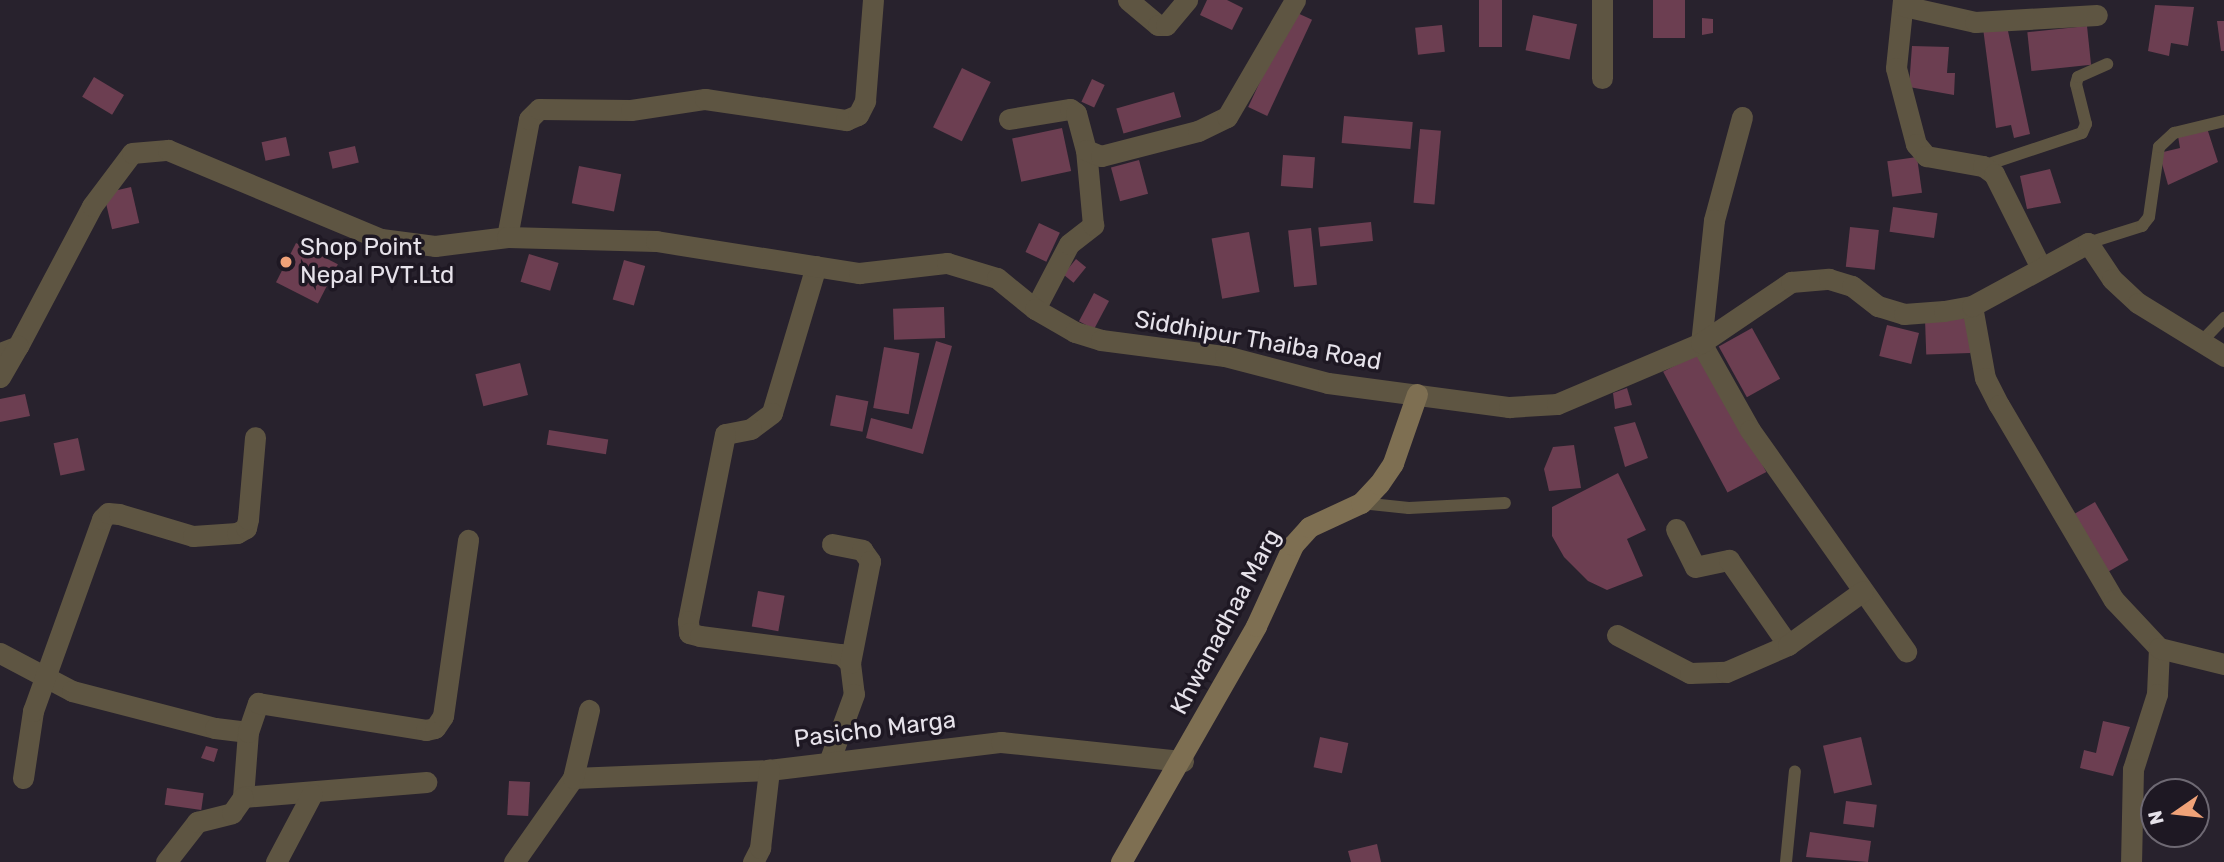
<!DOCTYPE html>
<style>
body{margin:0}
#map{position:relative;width:2224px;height:862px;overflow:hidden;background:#28222d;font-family:Rubik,sans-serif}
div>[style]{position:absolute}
.building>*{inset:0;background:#6c3e51;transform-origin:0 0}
.lane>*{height:12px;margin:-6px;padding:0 6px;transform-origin:6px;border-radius:6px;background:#5e5542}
.street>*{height:21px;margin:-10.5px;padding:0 10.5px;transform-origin:10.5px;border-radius:10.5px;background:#5e5542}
.secondary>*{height:21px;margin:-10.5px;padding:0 10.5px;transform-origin:10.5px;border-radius:10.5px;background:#7e6f52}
.dots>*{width:19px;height:19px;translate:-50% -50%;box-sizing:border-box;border:4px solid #1e1823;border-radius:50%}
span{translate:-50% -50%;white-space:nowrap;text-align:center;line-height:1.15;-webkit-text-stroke:7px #1e1823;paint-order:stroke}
.poi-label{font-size:24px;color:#e6e2ea}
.left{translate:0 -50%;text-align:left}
.street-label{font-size:24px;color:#e6e2ea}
.north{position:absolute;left:2140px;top:778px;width:70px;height:70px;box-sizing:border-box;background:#1e1823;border:2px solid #6e6973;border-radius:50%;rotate:256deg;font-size:19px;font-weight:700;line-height:28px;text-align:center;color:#e6e2ea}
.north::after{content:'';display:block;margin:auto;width:24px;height:32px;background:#f0a278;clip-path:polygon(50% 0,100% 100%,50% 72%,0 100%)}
</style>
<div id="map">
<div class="building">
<div style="clip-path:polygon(1207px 0,1227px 0,1243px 8px,1232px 30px,1200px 15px)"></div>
<div style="left:1479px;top:0;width:23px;height:47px"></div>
<div style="left:1653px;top:0;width:32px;height:38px"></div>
<div style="clip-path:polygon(2155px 5px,2194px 7px,2188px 46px,2171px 43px,2169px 56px,2148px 51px)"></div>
<div style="left:1293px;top:11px;width:21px;height:106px;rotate:25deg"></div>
<div style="left:1533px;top:15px;width:45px;height:36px;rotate:12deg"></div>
<div style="clip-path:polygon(1702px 18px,1713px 19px,1713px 33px,1702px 35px)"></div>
<div style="clip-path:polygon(2217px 21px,2224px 21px,2224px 51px,2221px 51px)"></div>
<div style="left:1442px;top:25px;width:27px;height:27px;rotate:84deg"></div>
<div style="left:2087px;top:26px;width:39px;height:60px;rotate:84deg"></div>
<div style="clip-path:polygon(1983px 28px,2008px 31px,2030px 134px,2014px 138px,2011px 125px,1996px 128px)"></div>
<div style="clip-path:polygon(1912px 46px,1949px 47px,1947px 73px,1955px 73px,1954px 95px,1909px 87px)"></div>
<div style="left:962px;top:68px;width:32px;height:66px;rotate:26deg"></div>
<div style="left:94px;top:77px;width:35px;height:23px;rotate:31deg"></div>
<div style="left:1092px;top:79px;width:14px;height:25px;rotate:25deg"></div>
<div style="left:1174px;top:92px;width:26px;height:60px;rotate:74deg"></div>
<div style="left:1344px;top:116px;width:69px;height:27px;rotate:5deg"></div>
<div style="left:1062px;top:128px;width:44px;height:51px;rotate:78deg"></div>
<div style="clip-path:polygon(2207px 128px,2218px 162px,2168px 185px,2159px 153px,2180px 148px,2178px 136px)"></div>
<div style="left:1420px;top:129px;width:21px;height:74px;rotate:5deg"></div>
<div style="left:286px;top:137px;width:19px;height:25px;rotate:78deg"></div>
<div style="left:355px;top:146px;width:17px;height:27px;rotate:77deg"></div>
<div style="left:1283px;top:155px;width:32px;height:31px;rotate:4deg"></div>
<div style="left:1917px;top:157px;width:36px;height:30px;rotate:82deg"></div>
<div style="left:1139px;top:160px;width:35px;height:29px;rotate:75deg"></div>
<div style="left:579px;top:166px;width:43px;height:38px;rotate:11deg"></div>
<div style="clip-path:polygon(2050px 169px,2061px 203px,2027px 209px,2020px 176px)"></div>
<div style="left:131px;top:187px;width:37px;height:28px;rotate:77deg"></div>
<div style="left:1893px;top:207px;width:45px;height:25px;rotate:8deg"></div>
<div style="left:1371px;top:222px;width:19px;height:53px;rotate:84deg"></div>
<div style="left:1039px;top:223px;width:23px;height:32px;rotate:25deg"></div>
<div style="left:1850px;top:227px;width:29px;height:40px;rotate:6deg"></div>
<div style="left:1311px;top:228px;width:57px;height:23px;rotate:84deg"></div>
<div style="left:1249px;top:232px;width:61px;height:38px;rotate:80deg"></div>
<div style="left:296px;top:243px;width:47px;height:44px;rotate:27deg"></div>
<div style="left:529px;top:254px;width:31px;height:29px;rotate:17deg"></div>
<div style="left:1076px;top:259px;width:13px;height:20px;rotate:39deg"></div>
<div style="left:624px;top:260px;width:22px;height:41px;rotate:16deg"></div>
<div style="left:1094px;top:293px;width:17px;height:32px;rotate:28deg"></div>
<div style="left:944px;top:307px;width:31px;height:51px;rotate:88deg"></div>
<div style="left:1969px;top:318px;width:35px;height:44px;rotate:88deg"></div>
<div style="left:1887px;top:325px;width:33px;height:32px;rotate:14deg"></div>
<div style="left:1752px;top:328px;width:58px;height:38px;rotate:61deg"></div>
<div style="clip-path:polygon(936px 341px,952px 346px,923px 454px,866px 438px,871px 418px,912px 429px)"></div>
<div style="left:884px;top:347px;width:36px;height:62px;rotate:10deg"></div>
<div style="left:1702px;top:351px;width:137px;height:44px;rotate:62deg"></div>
<div style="left:520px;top:363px;width:33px;height:46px;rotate:76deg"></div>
<div style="clip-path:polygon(1627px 388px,1632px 405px,1615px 409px,1613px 393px)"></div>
<div style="clip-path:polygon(25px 394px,30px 416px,0 422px,0 399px)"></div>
<div style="left:836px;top:395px;width:33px;height:31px;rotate:11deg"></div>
<div style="clip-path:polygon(1635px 422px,1648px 458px,1625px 467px,1614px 427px)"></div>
<div style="left:549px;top:430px;width:60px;height:15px;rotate:9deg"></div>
<div style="left:78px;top:438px;width:33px;height:25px;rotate:78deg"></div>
<div style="clip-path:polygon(1574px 445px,1581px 488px,1549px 491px,1544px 469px,1553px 447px)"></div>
<div style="clip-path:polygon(1618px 473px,1646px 530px,1627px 539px,1643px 576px,1607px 590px,1588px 581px,1564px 557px,1552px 536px,1552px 507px)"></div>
<div style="left:2095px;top:502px;width:67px;height:25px;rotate:60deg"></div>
<div style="left:758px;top:591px;width:27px;height:36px;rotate:10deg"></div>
<div style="clip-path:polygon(2103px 721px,2130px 727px,2113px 776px,2080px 768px,2084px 750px,2096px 753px)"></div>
<div style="left:1320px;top:737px;width:29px;height:31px;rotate:12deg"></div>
<div style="left:1861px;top:737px;width:49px;height:39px;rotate:77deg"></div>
<div style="clip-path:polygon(206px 746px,218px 749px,214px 762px,201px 758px)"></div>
<div style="left:509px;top:781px;width:21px;height:34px;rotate:3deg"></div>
<div style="left:167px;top:788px;width:37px;height:17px;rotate:8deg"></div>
<div style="left:1846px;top:801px;width:31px;height:23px;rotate:7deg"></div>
<div style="clip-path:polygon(1810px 832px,1871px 841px,1868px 862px,1806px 857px)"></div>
<div style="clip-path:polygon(1377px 844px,1381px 862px,1351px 862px,1348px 851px)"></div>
</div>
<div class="lane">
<div style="left:1983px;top:166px;width:104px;rotate:-18.4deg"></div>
<div style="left:2082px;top:133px;width:10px;rotate:-66deg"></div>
<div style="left:2086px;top:124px;width:41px;rotate:-104deg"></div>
<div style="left:2076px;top:84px;width:7px;rotate:-74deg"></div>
<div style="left:2078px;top:77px;width:32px;rotate:-24deg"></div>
<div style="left:2088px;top:243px;width:57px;rotate:-17.5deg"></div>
<div style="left:2142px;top:226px;width:11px;rotate:-52deg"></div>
<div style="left:2149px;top:217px;width:71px;rotate:-81.9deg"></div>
<div style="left:2159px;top:147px;width:21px;rotate:-43deg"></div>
<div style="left:2174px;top:133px;width:51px;rotate:-13.5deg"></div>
<div style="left:2200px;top:343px;width:35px;rotate:-46deg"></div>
<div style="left:1361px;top:503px;width:48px;rotate:5.9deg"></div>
<div style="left:1409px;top:508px;width:96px;rotate:-3deg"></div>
<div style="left:1786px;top:862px;width:91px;rotate:-84.4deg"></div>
</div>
<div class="street">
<div style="left:1128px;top:0;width:39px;rotate:40deg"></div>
<div style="left:1158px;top:25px;width:8px"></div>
<div style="left:1166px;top:25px;width:33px;rotate:-50deg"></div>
<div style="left:1903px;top:0;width:68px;rotate:95.9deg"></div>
<div style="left:1896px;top:68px;width:79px;rotate:75.3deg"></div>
<div style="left:1916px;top:144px;width:16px;rotate:50deg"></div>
<div style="left:1926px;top:156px;width:58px;rotate:10deg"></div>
<div style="left:1983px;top:166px;width:14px;rotate:36deg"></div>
<div style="left:1994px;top:174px;width:103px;rotate:63.4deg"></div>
<div style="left:1904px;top:6px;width:73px;rotate:12.7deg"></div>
<div style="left:1975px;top:22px;width:122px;rotate:-3.3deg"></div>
<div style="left:1602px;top:78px;width:78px;rotate:-90deg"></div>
<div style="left:1742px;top:117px;width:107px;rotate:105.2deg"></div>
<div style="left:1714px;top:220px;width:124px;rotate:96deg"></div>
<div style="left:1701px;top:343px;width:100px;rotate:60.6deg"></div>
<div style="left:1750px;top:430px;width:271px;rotate:54.8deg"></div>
<div style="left:1009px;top:119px;width:62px;rotate:-9.3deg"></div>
<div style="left:1070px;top:109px;width:7px;rotate:34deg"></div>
<div style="left:1076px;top:113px;width:38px;rotate:75deg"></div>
<div style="left:507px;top:237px;width:120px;rotate:-79.4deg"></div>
<div style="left:529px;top:119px;width:14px;rotate:-45deg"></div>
<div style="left:539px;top:109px;width:92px;rotate:0.6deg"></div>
<div style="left:631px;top:110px;width:75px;rotate:-8.5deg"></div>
<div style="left:705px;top:99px;width:143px;rotate:8.5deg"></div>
<div style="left:846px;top:120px;width:13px;rotate:-23deg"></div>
<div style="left:858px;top:115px;width:16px;rotate:-63deg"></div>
<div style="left:865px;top:101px;width:101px;rotate:-85.5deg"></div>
<div style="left:816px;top:266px;width:153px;rotate:106.7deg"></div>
<div style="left:772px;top:413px;width:26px;rotate:143deg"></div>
<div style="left:751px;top:429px;width:26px;rotate:169deg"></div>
<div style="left:725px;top:434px;width:191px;rotate:101.2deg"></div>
<div style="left:688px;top:621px;width:12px;rotate:85deg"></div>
<div style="left:689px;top:633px;width:11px;rotate:15deg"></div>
<div style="left:700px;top:636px;width:142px;rotate:7.3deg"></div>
<div style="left:841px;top:654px;width:13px;rotate:45deg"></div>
<div style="left:850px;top:663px;width:31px;rotate:83deg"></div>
<div style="left:854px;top:694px;width:72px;rotate:110.2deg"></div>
<div style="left:1972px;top:306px;width:73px;rotate:79.8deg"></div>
<div style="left:1985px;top:378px;width:30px;rotate:63deg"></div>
<div style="left:1999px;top:405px;width:226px;rotate:59.5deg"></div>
<div style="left:2114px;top:600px;width:66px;rotate:46.8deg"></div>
<div style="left:2159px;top:648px;width:46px;rotate:92.5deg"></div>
<div style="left:2157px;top:694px;width:79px;rotate:107.7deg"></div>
<div style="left:2133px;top:769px;width:93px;rotate:91.2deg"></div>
<div style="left:1035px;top:309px;width:73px;rotate:-62.4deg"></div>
<div style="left:1069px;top:244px;width:31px;rotate:-38deg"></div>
<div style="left:1093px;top:225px;width:75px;rotate:-95.3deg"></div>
<div style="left:1086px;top:150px;width:16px;rotate:22deg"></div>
<div style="left:1101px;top:156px;width:100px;rotate:-14.5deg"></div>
<div style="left:1198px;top:131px;width:32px;rotate:-26deg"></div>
<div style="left:1227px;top:117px;width:135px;rotate:-59.8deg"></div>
<div style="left:0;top:353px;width:19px;rotate:-21deg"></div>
<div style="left:18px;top:346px;width:158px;rotate:-62.1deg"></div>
<div style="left:92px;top:206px;width:66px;rotate:-53deg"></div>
<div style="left:132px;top:153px;width:36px;rotate:-5deg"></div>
<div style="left:168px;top:150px;width:231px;rotate:22.7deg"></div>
<div style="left:381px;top:239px;width:54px;rotate:7.4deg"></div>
<div style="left:435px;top:246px;width:73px;rotate:-7.1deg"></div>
<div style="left:507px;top:237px;width:149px;rotate:1.5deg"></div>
<div style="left:656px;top:241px;width:206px;rotate:9deg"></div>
<div style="left:859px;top:273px;width:89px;rotate:-6.5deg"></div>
<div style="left:947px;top:263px;width:52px;rotate:16.7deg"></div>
<div style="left:997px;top:278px;width:49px;rotate:39.2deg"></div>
<div style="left:1035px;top:309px;width:46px;rotate:29.9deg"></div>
<div style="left:1075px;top:332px;width:27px;rotate:17deg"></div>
<div style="left:1101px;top:340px;width:125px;rotate:7.4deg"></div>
<div style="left:1225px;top:356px;width:106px;rotate:14.7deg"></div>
<div style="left:1328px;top:383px;width:183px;rotate:7.6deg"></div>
<div style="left:1509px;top:407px;width:48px;rotate:-3.6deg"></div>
<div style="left:1557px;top:404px;width:156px;rotate:-23deg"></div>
<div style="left:1701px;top:343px;width:109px;rotate:-34.1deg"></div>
<div style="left:1791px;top:282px;width:38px;rotate:-5deg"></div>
<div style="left:1829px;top:279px;width:24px;rotate:17deg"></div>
<div style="left:1852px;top:286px;width:33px;rotate:38deg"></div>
<div style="left:1878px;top:306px;width:27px;rotate:17deg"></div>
<div style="left:1904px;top:314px;width:40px;rotate:-4.3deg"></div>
<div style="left:1944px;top:311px;width:28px;rotate:-10deg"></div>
<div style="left:1972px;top:306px;width:132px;rotate:-28.5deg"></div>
<div style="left:2088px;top:243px;width:43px;rotate:56.3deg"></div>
<div style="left:2112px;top:279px;width:35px;rotate:43deg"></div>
<div style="left:2138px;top:303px;width:101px;rotate:31.6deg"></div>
<div style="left:0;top:377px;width:36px;rotate:-60deg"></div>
<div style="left:1676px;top:529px;width:42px;rotate:63.4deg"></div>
<div style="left:1695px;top:567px;width:35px;rotate:-12deg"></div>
<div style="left:1729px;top:560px;width:103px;rotate:55.2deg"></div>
<div style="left:832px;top:544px;width:31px;rotate:11deg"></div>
<div style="left:862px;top:550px;width:14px;rotate:54deg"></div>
<div style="left:870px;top:561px;width:104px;rotate:101.1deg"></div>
<div style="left:1617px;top:635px;width:82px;rotate:27.5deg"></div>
<div style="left:1690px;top:673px;width:36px;rotate:-2deg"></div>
<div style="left:1726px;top:672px;width:68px;rotate:-23.5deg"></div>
<div style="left:1788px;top:645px;width:92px;rotate:-35.8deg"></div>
<div style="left:2159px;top:648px;width:67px;rotate:13.8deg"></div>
<div style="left:0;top:653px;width:81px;rotate:27.8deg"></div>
<div style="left:72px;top:691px;width:148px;rotate:14.5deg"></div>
<div style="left:215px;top:728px;width:33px;rotate:7deg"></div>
<div style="left:248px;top:732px;width:65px;rotate:94.4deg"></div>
<div style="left:243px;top:797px;width:184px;rotate:-4.7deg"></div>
<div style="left:248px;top:732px;width:31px;rotate:-71deg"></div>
<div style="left:258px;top:703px;width:170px;rotate:9.1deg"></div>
<div style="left:426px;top:730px;width:9px;rotate:-13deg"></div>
<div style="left:435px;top:728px;width:14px;rotate:-56deg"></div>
<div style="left:443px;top:716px;width:178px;rotate:-81.9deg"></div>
<div style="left:23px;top:778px;width:68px;rotate:-81.5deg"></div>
<div style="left:33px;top:711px;width:204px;rotate:-70.2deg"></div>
<div style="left:102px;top:519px;width:8px;rotate:-45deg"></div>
<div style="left:108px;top:513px;width:11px;rotate:5deg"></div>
<div style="left:119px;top:514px;width:77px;rotate:16.6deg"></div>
<div style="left:193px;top:536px;width:44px;rotate:-3.9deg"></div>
<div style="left:237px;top:533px;width:10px;rotate:-29deg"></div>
<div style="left:246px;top:528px;width:9px;rotate:-77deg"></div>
<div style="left:248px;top:519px;width:82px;rotate:-85.1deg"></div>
<div style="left:573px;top:778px;width:196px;rotate:-2.3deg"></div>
<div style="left:769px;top:770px;width:234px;rotate:-6.9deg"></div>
<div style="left:1001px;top:742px;width:183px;rotate:6deg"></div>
<div style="left:166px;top:862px;width:51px;rotate:-52.2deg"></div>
<div style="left:197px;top:822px;width:36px;rotate:-14deg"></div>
<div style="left:232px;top:813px;width:19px;rotate:-55deg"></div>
<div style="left:276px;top:862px;width:77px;rotate:-62.1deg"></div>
<div style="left:514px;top:862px;width:103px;rotate:-54.9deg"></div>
<div style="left:573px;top:778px;width:70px;rotate:-76.8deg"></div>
<div style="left:753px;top:862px;width:16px;rotate:-63deg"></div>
<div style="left:760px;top:848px;width:79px;rotate:-83.4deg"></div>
</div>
<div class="secondary">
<div style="left:1121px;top:862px;width:272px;rotate:-60.2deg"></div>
<div style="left:1256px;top:626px;width:89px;rotate:-65.4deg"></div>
<div style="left:1293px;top:545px;width:24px;rotate:-48deg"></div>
<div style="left:1309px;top:527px;width:57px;rotate:-24.8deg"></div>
<div style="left:1361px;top:503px;width:26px;rotate:-47deg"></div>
<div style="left:1379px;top:484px;width:25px;rotate:-56deg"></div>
<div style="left:1393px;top:463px;width:73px;rotate:-70.8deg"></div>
</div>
<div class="dots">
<div style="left:286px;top:262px;background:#f0a278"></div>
</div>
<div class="poi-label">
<span class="left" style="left:300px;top:262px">Shop Point<br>Nepal PVT.Ltd</span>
</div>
<div class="street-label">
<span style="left:1258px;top:341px;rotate:10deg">Siddhipur Thaiba Road</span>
<span style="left:1226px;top:622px;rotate:-62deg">Khwanadhaa Marg</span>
<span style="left:875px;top:730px;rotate:-7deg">Pasicho Marga</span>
</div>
<div class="north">N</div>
</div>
